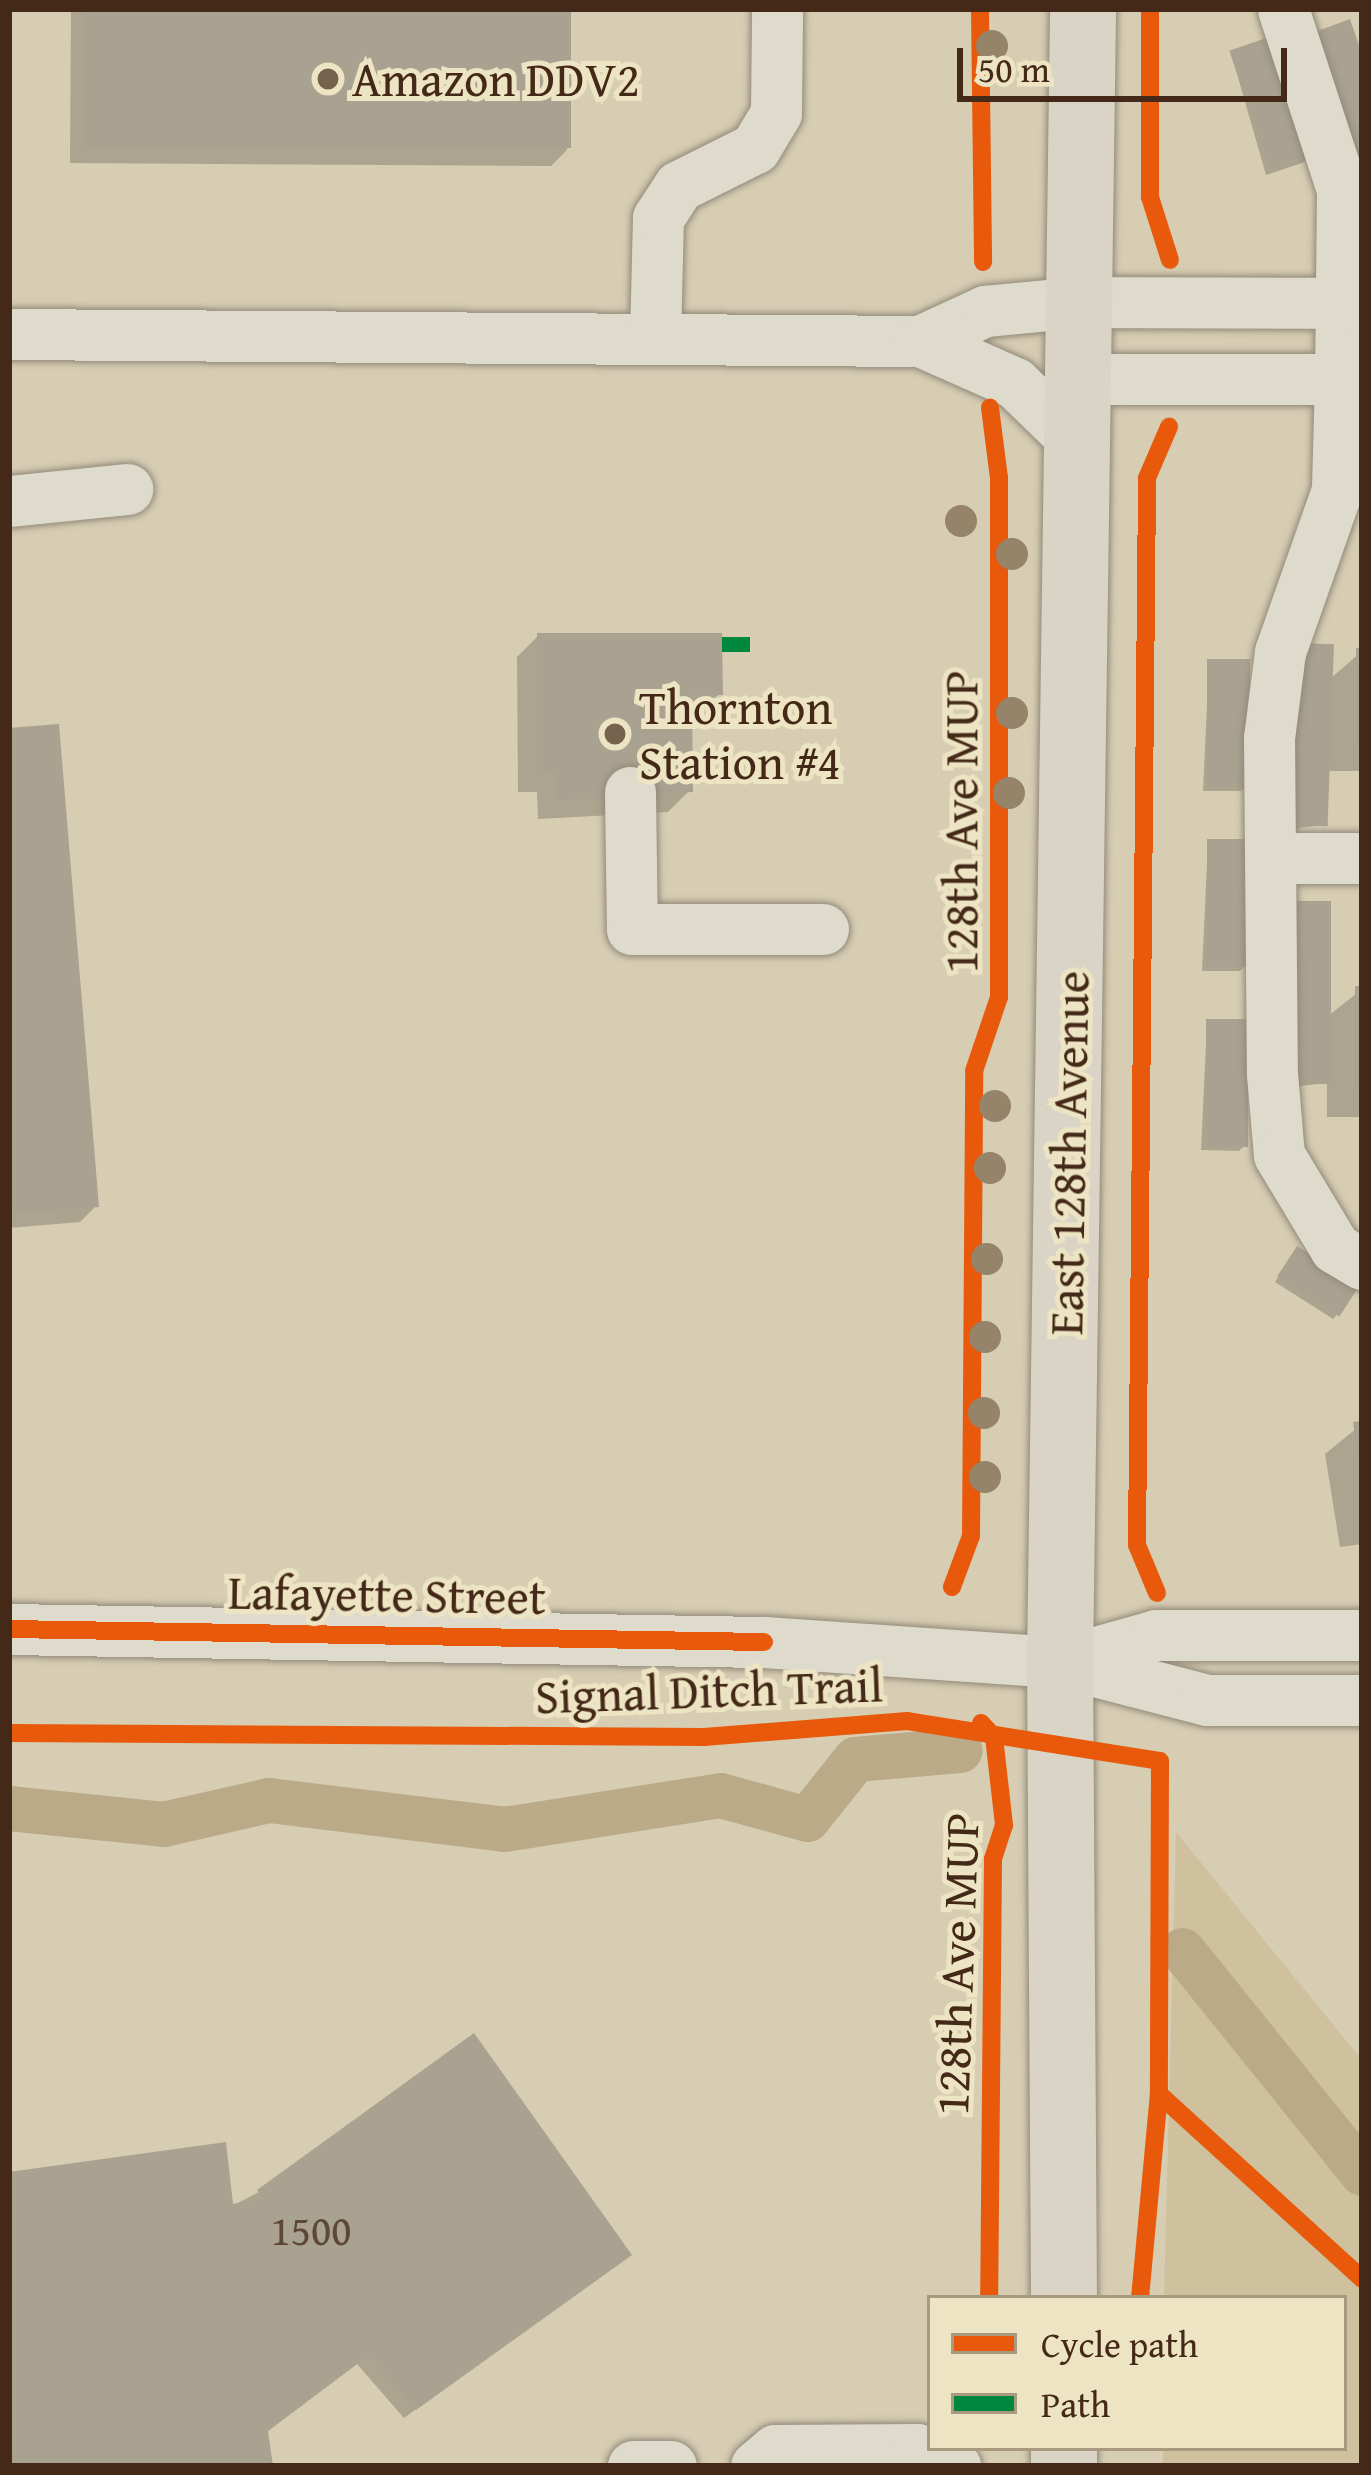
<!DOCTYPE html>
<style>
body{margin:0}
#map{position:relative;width:1371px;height:2475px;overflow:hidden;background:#d6cdb3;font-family:"Gentium Book Plus",serif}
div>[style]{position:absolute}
.green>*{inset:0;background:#cfc19e}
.shadow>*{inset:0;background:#0003}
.canal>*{height:45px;margin:-22.5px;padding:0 22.5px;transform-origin:22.5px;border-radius:22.5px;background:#baaa88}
.building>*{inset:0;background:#a9a290;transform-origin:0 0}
.roads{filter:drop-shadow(0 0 3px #938a7a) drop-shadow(0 0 3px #938a7a)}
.minor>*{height:51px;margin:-25.5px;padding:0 25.5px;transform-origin:25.5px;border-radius:25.5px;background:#dedbcc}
.major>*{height:66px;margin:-33px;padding:0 33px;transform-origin:33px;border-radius:33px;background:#d9d4c5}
.quiet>*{height:15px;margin-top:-7.5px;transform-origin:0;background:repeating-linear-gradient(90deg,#00873e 0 30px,transparent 0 45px)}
.cycleway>*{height:18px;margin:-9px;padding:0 9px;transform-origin:9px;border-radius:9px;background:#e8590c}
.trees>*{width:32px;height:32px;margin:-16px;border-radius:50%;background:#95836a}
.dots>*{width:33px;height:33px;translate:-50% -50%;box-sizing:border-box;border:6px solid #ede4c4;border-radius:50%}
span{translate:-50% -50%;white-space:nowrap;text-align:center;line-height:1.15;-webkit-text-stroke:10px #ede4c4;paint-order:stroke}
.number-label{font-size:42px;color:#5d4736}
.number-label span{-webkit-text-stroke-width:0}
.poi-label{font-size:48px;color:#442918}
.left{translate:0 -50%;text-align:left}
.street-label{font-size:48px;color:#442918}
.frame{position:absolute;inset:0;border:12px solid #442918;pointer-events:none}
.legend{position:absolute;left:927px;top:2295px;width:420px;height:156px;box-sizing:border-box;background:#ede4c4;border:3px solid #a9997f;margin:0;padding:15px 21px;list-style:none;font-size:36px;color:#442918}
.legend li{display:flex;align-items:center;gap:24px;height:60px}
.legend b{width:60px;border:3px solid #a9997f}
.scale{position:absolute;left:957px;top:48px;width:330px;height:54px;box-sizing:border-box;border:6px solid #442918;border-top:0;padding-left:15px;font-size:36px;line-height:42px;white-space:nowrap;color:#442918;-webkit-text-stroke:9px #ede4c4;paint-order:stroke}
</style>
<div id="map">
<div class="green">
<div style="clip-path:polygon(1176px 1832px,1362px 2060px,1362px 2466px,1163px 2466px,1163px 2448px,1344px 2448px,1344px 2298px,1164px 2298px)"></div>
</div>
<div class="shadow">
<div style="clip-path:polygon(71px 9px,568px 9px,567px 150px,551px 166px,70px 163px)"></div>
<div style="clip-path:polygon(1348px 23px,1362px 63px,1362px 177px,1313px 39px)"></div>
<div style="clip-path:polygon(1231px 53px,1306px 159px,1302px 163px,1266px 175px)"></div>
<div style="clip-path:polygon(538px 636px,720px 694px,689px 715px,690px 790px,668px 812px,538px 819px,537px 792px,518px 792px,517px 657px)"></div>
<div style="clip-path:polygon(1362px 651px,1362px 771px,1327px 771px,1325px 825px,1289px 829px,1330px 679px)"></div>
<div style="clip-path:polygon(1209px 662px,1245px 787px,1241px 791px,1203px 791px)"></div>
<div style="clip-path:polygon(9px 731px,96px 1206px,80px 1222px,9px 1228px)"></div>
<div style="clip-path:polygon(1208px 842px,1245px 966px,1240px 971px,1202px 971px)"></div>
<div style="clip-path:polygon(1362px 989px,1362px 1117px,1327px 1117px,1327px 1083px,1292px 1087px,1327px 1017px)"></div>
<div style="clip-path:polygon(1207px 1022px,1244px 1146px,1239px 1151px,1201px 1150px)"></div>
<div style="clip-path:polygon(1293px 1254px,1337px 1315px,1333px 1319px,1275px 1282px)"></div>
<div style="clip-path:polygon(1362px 1424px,1362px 1544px,1340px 1547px,1325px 1454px)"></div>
<div style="clip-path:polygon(9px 2175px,230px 2207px,259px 2192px,628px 2255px,404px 2418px,357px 2364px,265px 2433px,270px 2466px,9px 2466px)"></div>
</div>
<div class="canal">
<div style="left:9px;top:1808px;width:155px;rotate:5.9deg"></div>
<div style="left:163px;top:1824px;width:109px;rotate:-12.8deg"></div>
<div style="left:269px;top:1800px;width:237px;rotate:7deg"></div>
<div style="left:504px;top:1829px;width:219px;rotate:-8.9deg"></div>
<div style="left:720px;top:1795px;width:90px;rotate:15.4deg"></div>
<div style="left:807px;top:1819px;width:77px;rotate:-51.3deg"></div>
<div style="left:855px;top:1759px;width:105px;rotate:-4.9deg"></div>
<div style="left:1182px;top:1950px;width:287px;rotate:51.1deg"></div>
</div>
<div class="building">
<div style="left:86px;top:9px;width:485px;height:139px"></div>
<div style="clip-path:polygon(1350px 19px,1362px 54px,1361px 160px,1315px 32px)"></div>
<div style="left:1269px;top:37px;width:129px;height:42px;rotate:71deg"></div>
<div style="clip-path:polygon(537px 633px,722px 633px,723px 695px,692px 695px,693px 792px,558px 800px,557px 772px,538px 772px)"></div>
<div style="left:1297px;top:643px;width:37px;height:182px;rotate:2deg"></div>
<div style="left:1356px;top:648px;width:6px;height:96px"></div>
<div style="left:1207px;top:659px;width:43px;height:128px"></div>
<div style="clip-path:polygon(59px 724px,99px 1207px,9px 1214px,9px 728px)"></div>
<div style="left:1207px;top:839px;width:42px;height:128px"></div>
<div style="left:1295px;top:901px;width:36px;height:183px"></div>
<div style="left:1355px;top:986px;width:7px;height:104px"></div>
<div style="left:1206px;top:1019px;width:42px;height:128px"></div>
<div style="left:1297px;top:1246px;width:74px;height:36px;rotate:33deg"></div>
<div style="clip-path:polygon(1362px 1421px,1362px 1465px,1359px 1465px,1353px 1422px)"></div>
<div style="clip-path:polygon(474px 2033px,632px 2255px,416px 2410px,369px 2355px,268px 2431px,273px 2466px,9px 2466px,9px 2172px,226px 2142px,233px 2204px,264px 2199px,257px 2190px)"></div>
</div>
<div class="roads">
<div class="minor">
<div style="left:1283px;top:9px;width:190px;rotate:71.9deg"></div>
<div style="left:1342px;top:190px;width:190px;rotate:90.6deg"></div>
<div style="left:1340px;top:380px;width:110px;rotate:91.6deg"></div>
<div style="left:1337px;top:490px;width:172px;rotate:109.4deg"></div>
<div style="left:1280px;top:652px;width:87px;rotate:97.3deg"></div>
<div style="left:1269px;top:738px;width:336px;rotate:89.5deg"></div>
<div style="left:1272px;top:1074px;width:81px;rotate:85.1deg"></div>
<div style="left:1279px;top:1155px;width:109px;rotate:58.9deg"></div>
<div style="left:1335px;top:1248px;width:31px;rotate:31deg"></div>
<div style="left:9px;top:334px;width:911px;rotate:0.44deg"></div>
<div style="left:655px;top:339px;width:121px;rotate:-88.6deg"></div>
<div style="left:658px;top:218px;width:38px;rotate:-57deg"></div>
<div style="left:679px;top:186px;width:85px;rotate:-26.6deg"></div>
<div style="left:755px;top:148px;width:41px;rotate:-59deg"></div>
<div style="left:776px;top:113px;width:104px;rotate:-89.4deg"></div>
<div style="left:1081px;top:379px;width:281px"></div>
<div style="left:1081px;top:447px;width:92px;rotate:-135.9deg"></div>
<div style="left:1015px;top:383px;width:104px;rotate:-156.1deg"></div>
<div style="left:920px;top:341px;width:72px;rotate:-24.8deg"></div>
<div style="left:985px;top:311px;width:96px;rotate:-5.4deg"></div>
<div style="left:1081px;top:302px;width:281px;rotate:0.2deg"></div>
<div style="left:9px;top:501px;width:119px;rotate:-5.8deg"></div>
<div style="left:630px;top:792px;width:137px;rotate:89.2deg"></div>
<div style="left:632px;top:929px;width:191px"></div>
<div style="left:1270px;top:858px;width:92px"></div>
<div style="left:9px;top:1629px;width:755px;rotate:0.99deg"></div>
<div style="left:764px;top:1642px;width:297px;rotate:3.9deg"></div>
<div style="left:1060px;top:1662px;width:152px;rotate:14.5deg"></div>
<div style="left:1207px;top:1700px;width:155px"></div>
<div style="left:1060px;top:1662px;width:100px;rotate:-15.7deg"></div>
<div style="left:1156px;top:1635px;width:206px"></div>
<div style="left:633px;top:2466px;width:38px"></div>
<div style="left:756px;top:2466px;width:25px;rotate:-40deg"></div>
<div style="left:775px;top:2450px;width:142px;rotate:-0.4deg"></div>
<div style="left:917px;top:2449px;width:42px;rotate:24.1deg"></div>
</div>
<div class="major">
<div style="left:1064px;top:2298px;width:636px;rotate:-90.36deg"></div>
<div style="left:1060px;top:1662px;width:1653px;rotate:-89.2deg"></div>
<div style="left:1064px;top:2448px;width:18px;rotate:90deg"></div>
</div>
</div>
<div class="quiet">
<div style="left:722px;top:644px;width:28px"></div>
</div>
<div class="cycleway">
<div style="left:980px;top:9px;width:253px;rotate:89.3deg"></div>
<div style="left:1150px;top:9px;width:188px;rotate:90deg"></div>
<div style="left:1150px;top:197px;width:66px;rotate:72.4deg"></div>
<div style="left:952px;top:1587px;width:54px;rotate:-69.6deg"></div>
<div style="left:971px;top:1536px;width:465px;rotate:-89.6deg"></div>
<div style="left:974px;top:1071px;width:78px;rotate:-71.3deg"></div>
<div style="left:999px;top:997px;width:519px;rotate:-90deg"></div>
<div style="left:999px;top:478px;width:71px;rotate:-97.3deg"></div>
<div style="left:1157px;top:1593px;width:52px;rotate:-112.6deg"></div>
<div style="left:1137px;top:1545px;width:1067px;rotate:-89.46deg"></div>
<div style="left:1147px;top:478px;width:56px;rotate:-66.7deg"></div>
<div style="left:9px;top:1629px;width:755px;rotate:0.99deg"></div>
<div style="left:981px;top:1723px;width:19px;rotate:47deg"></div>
<div style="left:994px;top:1737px;width:89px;rotate:83.5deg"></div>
<div style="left:1004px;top:1825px;width:36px;rotate:108deg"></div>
<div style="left:993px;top:1859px;width:439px;rotate:90.5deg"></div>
<div style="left:9px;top:1733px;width:695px;rotate:0.33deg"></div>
<div style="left:704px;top:1737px;width:204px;rotate:-4.5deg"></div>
<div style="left:907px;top:1721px;width:256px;rotate:9deg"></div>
<div style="left:1160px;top:1761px;width:333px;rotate:90.2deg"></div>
<div style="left:1159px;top:2094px;width:275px;rotate:42.3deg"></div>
<div style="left:1140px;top:2298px;width:205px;rotate:-84.7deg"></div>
</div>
<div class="trees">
<div style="left:992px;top:46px"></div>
<div style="left:961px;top:521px"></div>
<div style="left:1012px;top:554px"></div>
<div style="left:1012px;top:713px"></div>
<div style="left:1009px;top:793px"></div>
<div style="left:995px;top:1106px"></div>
<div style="left:990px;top:1168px"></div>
<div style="left:987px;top:1259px"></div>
<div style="left:985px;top:1337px"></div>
<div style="left:984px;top:1413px"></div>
<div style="left:985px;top:1477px"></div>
</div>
<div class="dots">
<div style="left:328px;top:79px;background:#77624e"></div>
<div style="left:615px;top:734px;background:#77624e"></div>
</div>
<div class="number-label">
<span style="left:311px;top:2230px">1500</span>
</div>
<div class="poi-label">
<span class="left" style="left:352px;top:79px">Amazon DDV2</span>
<span class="left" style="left:639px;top:734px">Thornton<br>Station #4</span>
</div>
<div class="street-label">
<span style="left:960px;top:822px;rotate:-90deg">128th Ave MUP</span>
<span style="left:1068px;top:1153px;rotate:-89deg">East 128th Avenue</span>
<span style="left:387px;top:1594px;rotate:1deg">Lafayette Street</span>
<span style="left:709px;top:1690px;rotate:-2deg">Signal Ditch Trail</span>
<span style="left:956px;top:1964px;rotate:-88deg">128th Ave MUP</span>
</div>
<div class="frame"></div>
<ul class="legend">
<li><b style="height:15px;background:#e8590c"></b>Cycle path</li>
<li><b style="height:15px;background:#00873e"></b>Path</li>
</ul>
<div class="scale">50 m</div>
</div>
